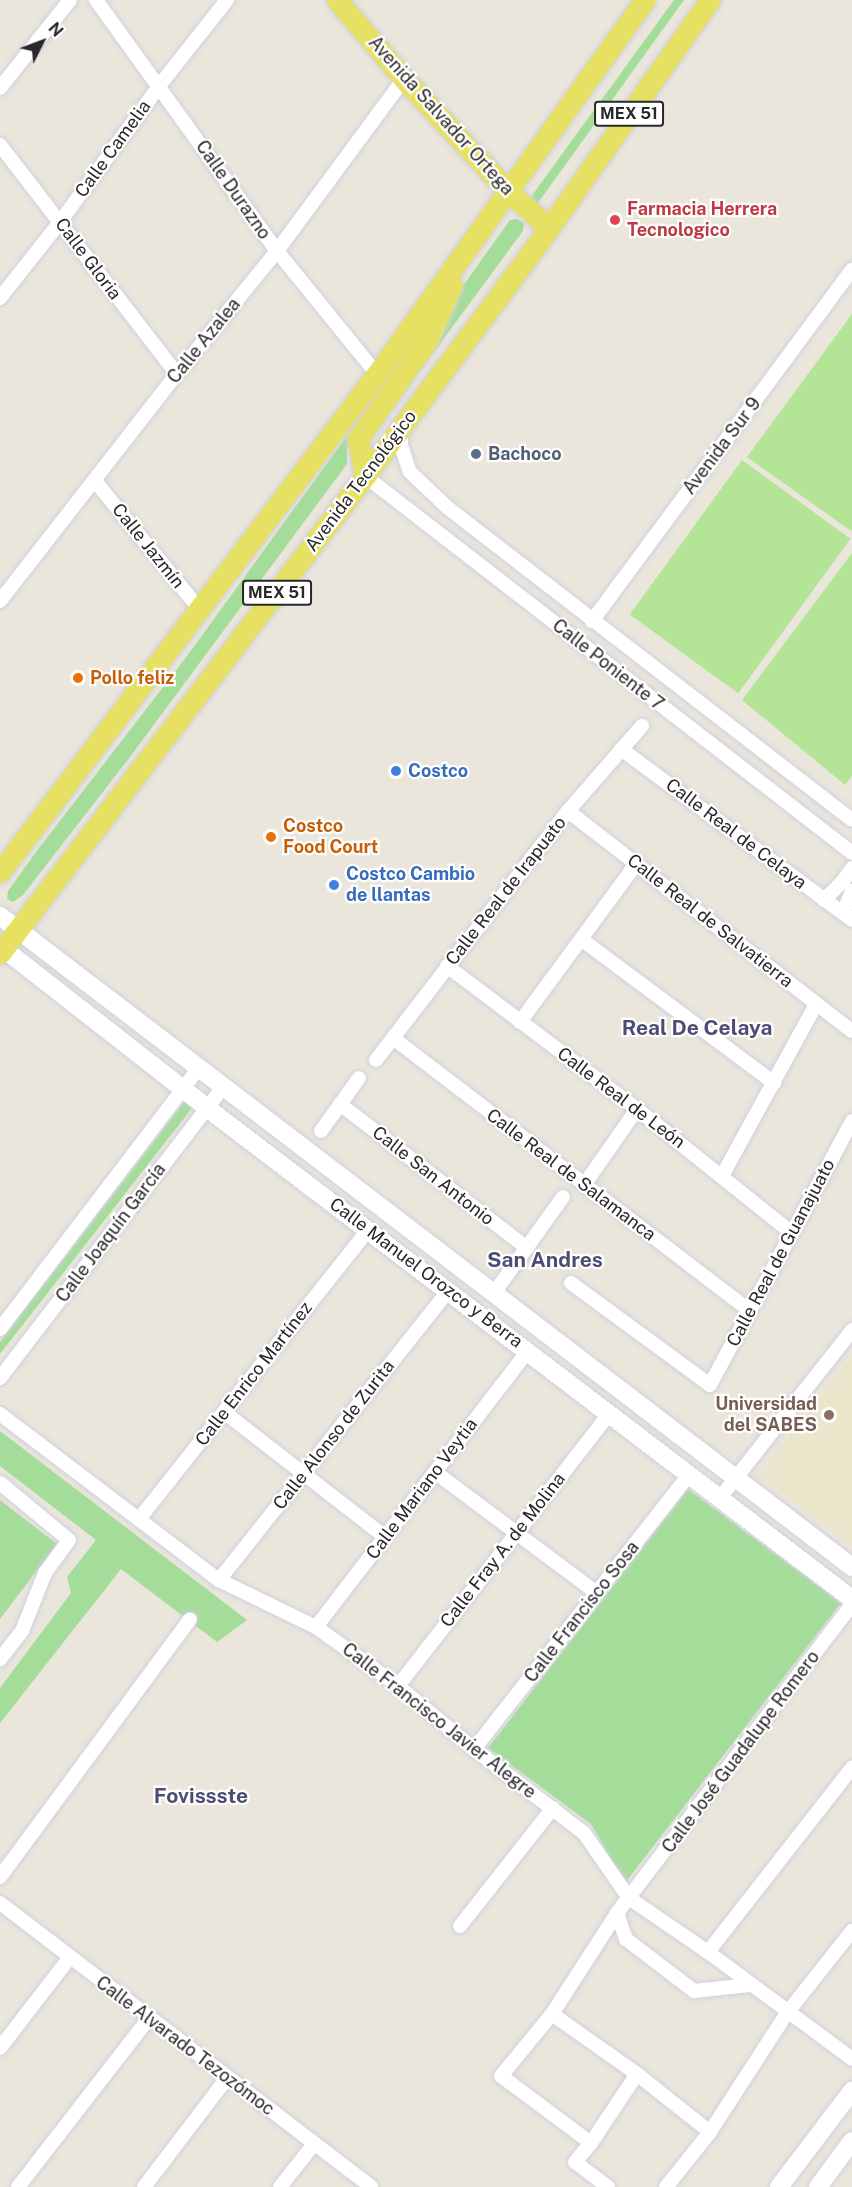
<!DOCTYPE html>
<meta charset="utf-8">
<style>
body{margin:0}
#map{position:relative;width:852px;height:2187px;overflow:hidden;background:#eae6db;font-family:"Public Sans",sans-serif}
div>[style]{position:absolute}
.education>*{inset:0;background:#ebe6cb}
.green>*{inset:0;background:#a4dd9a}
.pitch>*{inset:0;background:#b4e496;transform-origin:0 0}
.roads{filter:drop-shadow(0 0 2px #d0d0e0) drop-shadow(0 0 2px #d0d0e0)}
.street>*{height:14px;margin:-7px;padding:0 7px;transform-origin:7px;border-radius:7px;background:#fff}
.secondary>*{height:18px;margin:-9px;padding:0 9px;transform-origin:9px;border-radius:9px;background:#fff}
.primary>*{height:21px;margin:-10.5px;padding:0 10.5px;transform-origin:10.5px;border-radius:10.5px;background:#e7e163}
.dots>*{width:16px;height:16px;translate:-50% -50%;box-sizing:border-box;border:3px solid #fff;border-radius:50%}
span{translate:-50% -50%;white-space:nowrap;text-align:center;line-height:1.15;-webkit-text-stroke:4.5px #fff;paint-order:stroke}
.shield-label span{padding:2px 4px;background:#fff;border:2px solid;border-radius:4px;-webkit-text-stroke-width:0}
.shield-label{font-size:16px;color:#282828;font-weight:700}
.street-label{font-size:18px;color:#282828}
.health-label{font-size:18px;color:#be3a42;font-weight:700}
.left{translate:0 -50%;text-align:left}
.service-label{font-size:18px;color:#4e5e75;font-weight:700}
.food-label{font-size:18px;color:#c56008;font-weight:700}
.shop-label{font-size:18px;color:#366cbe;font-weight:700}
.education-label{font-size:18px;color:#785e54;font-weight:700}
.right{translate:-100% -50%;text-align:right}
.quarter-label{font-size:21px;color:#4c4c75;font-weight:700}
.north{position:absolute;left:12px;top:12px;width:60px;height:60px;-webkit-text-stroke:4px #fff;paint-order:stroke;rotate:48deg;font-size:16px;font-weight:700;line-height:24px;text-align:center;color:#282828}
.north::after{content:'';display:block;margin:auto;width:21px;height:27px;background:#282828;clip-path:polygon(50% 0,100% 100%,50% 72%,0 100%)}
</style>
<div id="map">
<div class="education">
<div style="clip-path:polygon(852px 1355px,852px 1546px,759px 1475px)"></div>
</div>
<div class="green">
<div style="clip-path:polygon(674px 0,684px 0,535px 207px,529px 201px,533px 194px)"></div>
<div style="clip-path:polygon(517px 219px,524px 223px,523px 231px,375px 432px,455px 297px,510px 220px)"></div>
<div style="clip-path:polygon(354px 426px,347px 448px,347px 464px,130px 757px,23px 895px,13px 902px,7px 899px,8px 891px,36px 852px,187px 656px)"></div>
<div style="clip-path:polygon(184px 1102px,190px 1103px,192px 1108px,0 1354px,0 1342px)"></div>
<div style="clip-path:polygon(0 1431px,247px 1620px,217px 1642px,121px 1569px,0 1723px,0 1688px,71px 1593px,67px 1577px,96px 1540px,0 1466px)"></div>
<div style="clip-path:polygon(688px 1489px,841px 1603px,625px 1883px,591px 1824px,488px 1748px)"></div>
<div style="clip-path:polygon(0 1500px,57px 1544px,0 1619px)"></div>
</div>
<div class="pitch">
<div style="clip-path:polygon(852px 314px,852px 530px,851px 531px,747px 457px)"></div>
<div style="left:742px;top:460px;width:134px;height:191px;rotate:36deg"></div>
<div style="clip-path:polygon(852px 553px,852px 776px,845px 785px,742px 700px)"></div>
</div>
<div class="roads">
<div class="street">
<div style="left:96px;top:0;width:309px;rotate:54.2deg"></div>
<div style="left:277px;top:251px;width:159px;rotate:50.9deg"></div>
<div style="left:0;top:88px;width:112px;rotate:-51.5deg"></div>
<div style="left:0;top:145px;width:289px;rotate:52.3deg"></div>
<div style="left:0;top:298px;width:97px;rotate:-51.7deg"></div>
<div style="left:60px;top:222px;width:168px;rotate:-53.9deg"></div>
<div style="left:159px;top:86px;width:110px;rotate:-51.7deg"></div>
<div style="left:401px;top:427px;width:18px;rotate:90deg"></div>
<div style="left:401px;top:445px;width:28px;rotate:72deg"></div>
<div style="left:410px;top:472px;width:52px;rotate:43.5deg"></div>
<div style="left:448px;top:508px;width:510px;rotate:37.68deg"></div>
<div style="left:365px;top:476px;width:616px;rotate:37.74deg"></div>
<div style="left:95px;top:481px;width:168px;rotate:50.8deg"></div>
<div style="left:0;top:601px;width:288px;rotate:-52.1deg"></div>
<div style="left:177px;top:374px;width:159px;rotate:-50.9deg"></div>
<div style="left:277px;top:251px;width:214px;rotate:-53.6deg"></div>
<div style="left:592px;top:621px;width:437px;rotate:-53.5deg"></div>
<div style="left:621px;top:749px;width:287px;rotate:36.5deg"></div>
<div style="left:568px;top:811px;width:359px;rotate:37.8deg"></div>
<div style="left:824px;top:900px;width:27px;rotate:-45deg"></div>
<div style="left:843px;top:881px;width:16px;rotate:-55deg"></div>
<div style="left:843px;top:913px;width:24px;rotate:-68deg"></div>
<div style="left:581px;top:939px;width:241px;rotate:36.7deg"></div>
<div style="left:447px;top:966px;width:238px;rotate:37deg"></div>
<div style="left:637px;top:1109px;width:198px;rotate:38.7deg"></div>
<div style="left:520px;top:1022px;width:196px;rotate:-53.7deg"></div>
<div style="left:393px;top:1038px;width:449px;rotate:37.4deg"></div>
<div style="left:376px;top:1060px;width:314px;rotate:-52.4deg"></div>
<div style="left:568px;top:811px;width:113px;rotate:-49deg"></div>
<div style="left:340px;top:1104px;width:236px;rotate:37.6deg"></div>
<div style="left:321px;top:1131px;width:65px;rotate:-54.4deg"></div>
<div style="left:722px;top:1176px;width:196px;rotate:-61.3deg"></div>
<div style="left:584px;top:1185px;width:93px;rotate:-55.1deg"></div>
<div style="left:571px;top:1283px;width:172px;rotate:36.3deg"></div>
<div style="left:710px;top:1385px;width:300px;rotate:-61.7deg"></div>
<div style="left:494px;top:1293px;width:118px;rotate:-54.3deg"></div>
<div style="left:0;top:1329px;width:327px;rotate:-52.7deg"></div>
<div style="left:0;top:1378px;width:367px;rotate:-52.5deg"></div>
<div style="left:224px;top:1412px;width:204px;rotate:37.8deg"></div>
<div style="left:0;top:1414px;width:275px;rotate:37.2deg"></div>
<div style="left:219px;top:1580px;width:108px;rotate:25.9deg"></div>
<div style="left:316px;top:1627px;width:101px;rotate:35.7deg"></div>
<div style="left:398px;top:1686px;width:99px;rotate:39.7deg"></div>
<div style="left:474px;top:1749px;width:138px;rotate:37.4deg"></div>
<div style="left:584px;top:1833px;width:79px;rotate:55.3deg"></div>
<div style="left:629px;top:1898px;width:96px;rotate:34.4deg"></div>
<div style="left:708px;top:1952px;width:179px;rotate:36.6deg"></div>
<div style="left:435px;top:1472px;width:202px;rotate:36.8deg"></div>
<div style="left:0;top:1483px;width:89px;rotate:39.6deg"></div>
<div style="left:69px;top:1540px;width:41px;rotate:126deg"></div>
<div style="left:45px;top:1573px;width:62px;rotate:111.6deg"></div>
<div style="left:22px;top:1631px;width:36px;rotate:128deg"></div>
<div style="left:720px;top:1498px;width:214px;rotate:-51.8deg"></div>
<div style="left:139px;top:1519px;width:370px;rotate:-51.6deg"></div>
<div style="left:219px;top:1580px;width:370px;rotate:-51.6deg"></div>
<div style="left:316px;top:1627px;width:348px;rotate:-52.5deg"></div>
<div style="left:398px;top:1686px;width:343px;rotate:-52.2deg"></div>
<div style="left:474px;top:1749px;width:348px;rotate:-51.9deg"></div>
<div style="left:0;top:1877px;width:320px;rotate:-53.6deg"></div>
<div style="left:0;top:1903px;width:467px;rotate:37.4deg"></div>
<div style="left:617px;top:1913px;width:28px;rotate:71deg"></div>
<div style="left:626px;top:1939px;width:86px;rotate:37.4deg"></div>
<div style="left:694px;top:1991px;width:56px;rotate:-6.1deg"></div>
<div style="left:460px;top:1926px;width:150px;rotate:-51.8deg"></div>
<div style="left:708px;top:1952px;width:234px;rotate:-52deg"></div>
<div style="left:552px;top:2014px;width:104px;rotate:35.2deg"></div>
<div style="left:637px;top:2074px;width:93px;rotate:38.5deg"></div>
<div style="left:0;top:2048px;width:115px;rotate:-52.4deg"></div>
<div style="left:591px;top:2143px;width:112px;rotate:-143.3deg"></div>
<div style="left:501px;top:2076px;width:80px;rotate:-50.6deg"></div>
<div style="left:552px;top:2014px;width:120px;rotate:-57.2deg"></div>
<div style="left:617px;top:1913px;width:387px;rotate:-52.7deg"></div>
<div style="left:18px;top:2187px;width:214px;rotate:-52.2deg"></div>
<div style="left:144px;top:2187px;width:137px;rotate:-52.7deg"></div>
<div style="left:280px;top:2187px;width:55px;rotate:-51.7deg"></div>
<div style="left:608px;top:2187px;width:41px;rotate:-142.9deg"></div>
<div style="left:575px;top:2162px;width:25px;rotate:-50deg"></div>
<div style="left:591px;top:2143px;width:83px;rotate:-56.3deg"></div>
<div style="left:666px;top:2187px;width:70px;rotate:-51.3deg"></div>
<div style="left:710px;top:2132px;width:142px;rotate:-57.1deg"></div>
<div style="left:787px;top:2013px;width:105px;rotate:-51.6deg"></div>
</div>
<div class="secondary">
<div style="left:0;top:916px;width:1072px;rotate:37.38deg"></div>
<div style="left:0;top:946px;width:263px;rotate:38deg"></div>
<div style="left:207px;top:1108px;width:811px;rotate:37.28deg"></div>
<div style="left:779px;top:2187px;width:121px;rotate:-52.8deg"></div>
<div style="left:818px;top:2187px;width:57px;rotate:-53.5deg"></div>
</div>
<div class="primary">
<div style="left:337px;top:0;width:104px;rotate:49.7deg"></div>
<div style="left:404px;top:79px;width:153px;rotate:47.1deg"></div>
<div style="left:508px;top:191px;width:55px;rotate:42.1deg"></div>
<div style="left:365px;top:476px;width:38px;rotate:-101deg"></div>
<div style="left:358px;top:439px;width:122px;rotate:-55deg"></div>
<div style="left:428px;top:339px;width:59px;rotate:-66deg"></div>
<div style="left:0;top:872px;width:625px;rotate:-52.87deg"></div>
<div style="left:377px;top:374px;width:460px;rotate:-54.4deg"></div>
<div style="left:0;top:953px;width:601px;rotate:-52.58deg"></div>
<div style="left:365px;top:476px;width:309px;rotate:-53.4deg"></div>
<div style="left:549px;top:228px;width:279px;rotate:-54.8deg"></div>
</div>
</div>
<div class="dots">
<div style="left:615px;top:220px;background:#e0444e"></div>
<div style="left:476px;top:454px;background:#5c6f8a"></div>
<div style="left:78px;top:678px;background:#e8710a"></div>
<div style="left:396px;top:771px;background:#3f7fe0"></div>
<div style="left:271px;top:837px;background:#e8710a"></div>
<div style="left:334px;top:885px;background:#3f7fe0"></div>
<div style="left:829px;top:1415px;background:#8d6e63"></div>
</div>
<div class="shield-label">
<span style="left:629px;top:114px">MEX 51</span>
<span style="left:277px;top:593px">MEX 51</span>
</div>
<div class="street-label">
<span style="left:441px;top:116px;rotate:48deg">Avenida Salvador Ortega</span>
<span style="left:113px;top:149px;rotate:-54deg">Calle Camelia</span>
<span style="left:233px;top:190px;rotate:55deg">Calle Durazno</span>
<span style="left:88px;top:259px;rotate:53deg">Calle Gloria</span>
<span style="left:204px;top:341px;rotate:-51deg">Calle Azalea</span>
<span style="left:722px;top:446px;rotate:-53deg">Avenida Sur 9</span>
<span style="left:361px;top:481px;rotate:-53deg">Avenida Tecnológico</span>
<span style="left:148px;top:546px;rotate:51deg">Calle Jazmín</span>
<span style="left:608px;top:665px;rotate:38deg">Calle Poniente 7</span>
<span style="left:736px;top:834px;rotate:37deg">Calle Real de Celaya</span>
<span style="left:506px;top:891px;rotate:-52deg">Calle Real de Irapuato</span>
<span style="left:710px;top:921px;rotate:38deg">Calle Real de Salvatierra</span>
<span style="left:621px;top:1098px;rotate:37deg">Calle Real de León</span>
<span style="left:571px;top:1175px;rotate:37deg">Calle Real de Salamanca</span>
<span style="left:433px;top:1176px;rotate:38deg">Calle San Antonio</span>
<span style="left:111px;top:1233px;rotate:-53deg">Calle Joaquín García</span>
<span style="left:781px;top:1253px;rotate:-62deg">Calle Real de Guanajuato</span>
<span style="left:426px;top:1273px;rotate:37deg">Calle Manuel Orozco y Berra</span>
<span style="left:254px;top:1374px;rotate:-52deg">Calle Enrico Martínez</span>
<span style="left:334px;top:1435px;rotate:-52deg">Calle Alonso de Zurita</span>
<span style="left:422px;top:1489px;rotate:-53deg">Calle Mariano Veytia</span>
<span style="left:503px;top:1550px;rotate:-52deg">Calle Fray A. de Molina</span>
<span style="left:582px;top:1612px;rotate:-52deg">Calle Francisco Sosa</span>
<span style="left:439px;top:1721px;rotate:38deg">Calle Francisco Javier Alegre</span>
<span style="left:741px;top:1752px;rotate:-53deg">Calle José Guadalupe Romero</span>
<span style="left:185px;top:2046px;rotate:37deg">Calle Alvarado Tezozómoc</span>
</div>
<div class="health-label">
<span class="left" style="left:627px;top:220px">Farmacia Herrera<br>Tecnologico</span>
</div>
<div class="service-label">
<span class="left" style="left:488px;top:454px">Bachoco</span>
</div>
<div class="food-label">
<span class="left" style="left:90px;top:678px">Pollo feliz</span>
<span class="left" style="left:283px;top:837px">Costco<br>Food Court</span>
</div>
<div class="shop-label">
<span class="left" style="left:408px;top:771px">Costco</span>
<span class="left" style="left:346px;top:885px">Costco Cambio<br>de llantas</span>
</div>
<div class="education-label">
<span class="right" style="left:817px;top:1415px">Universidad<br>del SABES</span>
</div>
<div class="quarter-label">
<span style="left:697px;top:1028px">Real De Celaya</span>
<span style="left:545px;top:1260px">San Andres</span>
<span style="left:201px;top:1796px">Fovissste</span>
</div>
<div class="north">N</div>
</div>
